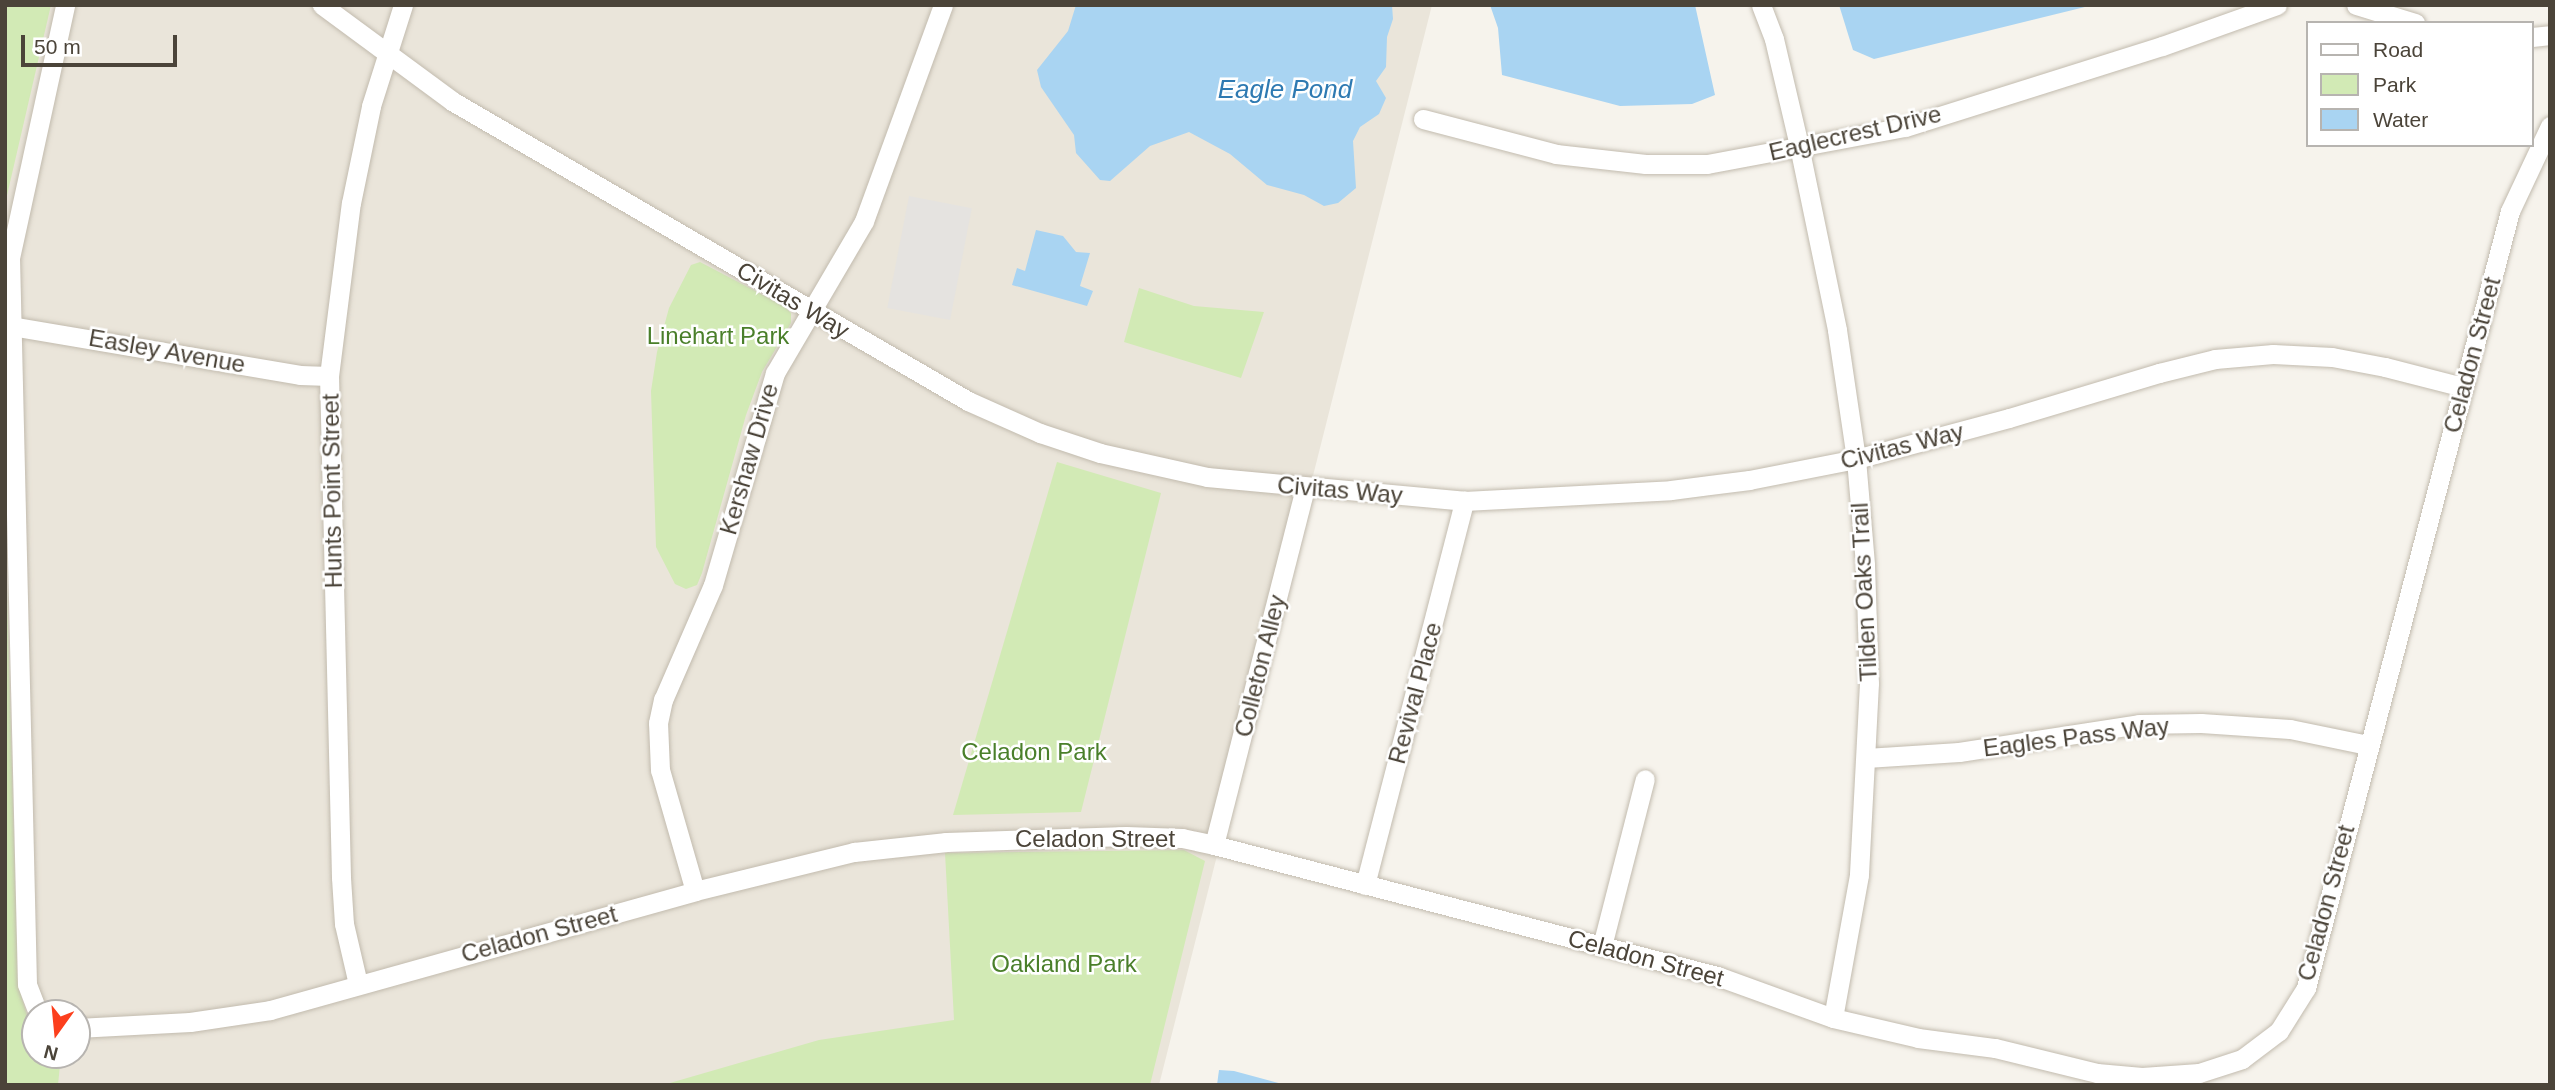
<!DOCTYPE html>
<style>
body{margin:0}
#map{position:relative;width:2555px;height:1090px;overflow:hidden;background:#f6f3ec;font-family:Helvetica,sans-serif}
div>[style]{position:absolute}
.residential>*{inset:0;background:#eae5da}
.green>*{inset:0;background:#d2eab5}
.parking>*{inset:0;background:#e5e3e0;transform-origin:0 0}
.water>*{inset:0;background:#a9d4f2}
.roads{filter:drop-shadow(0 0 2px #c2bbae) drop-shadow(0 0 2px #c2bbae)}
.minor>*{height:19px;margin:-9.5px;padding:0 9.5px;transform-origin:9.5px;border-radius:9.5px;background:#fff}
span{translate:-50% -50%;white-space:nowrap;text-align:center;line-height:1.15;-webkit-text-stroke:5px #fff;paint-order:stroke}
.street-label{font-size:24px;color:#4b4439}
.park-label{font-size:24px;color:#4a7f2a}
.water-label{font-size:26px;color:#2e7ab2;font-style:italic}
.frame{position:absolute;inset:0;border:7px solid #4b4439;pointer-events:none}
.legend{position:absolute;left:2306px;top:21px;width:228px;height:126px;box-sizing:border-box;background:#fff;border:2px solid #b7b4b0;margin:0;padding:9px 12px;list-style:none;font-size:21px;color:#4b4439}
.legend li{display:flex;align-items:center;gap:14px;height:35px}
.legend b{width:35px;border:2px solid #b7b4b0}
.north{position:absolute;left:21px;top:999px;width:70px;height:70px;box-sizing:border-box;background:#fff;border:2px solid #b7b4b0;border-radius:50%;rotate:195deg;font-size:19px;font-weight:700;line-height:28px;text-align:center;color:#4b4439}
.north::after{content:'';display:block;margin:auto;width:24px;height:32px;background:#fc3f1d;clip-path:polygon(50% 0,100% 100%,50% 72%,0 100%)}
.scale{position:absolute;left:21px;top:35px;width:156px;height:32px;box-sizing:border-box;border:4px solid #4b4439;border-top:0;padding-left:9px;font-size:21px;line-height:24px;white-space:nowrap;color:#4b4439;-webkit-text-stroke:5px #fff;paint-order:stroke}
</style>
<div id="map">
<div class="residential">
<div style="clip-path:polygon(evenodd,5px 5px,1432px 5px,1159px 1085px,5px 1085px,5px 5px,35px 1013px,77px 1013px,77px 1055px,35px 1055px,35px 1013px)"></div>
</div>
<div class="green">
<div style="clip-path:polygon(5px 5px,51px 5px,5px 204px)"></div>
<div style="clip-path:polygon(700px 262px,782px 305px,791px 313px,791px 323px,762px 372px,746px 415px,702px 573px,697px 585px,686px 589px,675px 584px,656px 547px,651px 391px,657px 352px,669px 308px,691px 265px)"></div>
<div style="clip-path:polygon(1139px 288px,1194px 306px,1264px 312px,1241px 378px,1124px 342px)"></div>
<div style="clip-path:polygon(1057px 462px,1161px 493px,1081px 812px,953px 815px)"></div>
<div style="clip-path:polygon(5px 515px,18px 985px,27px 1015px,35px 1022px,35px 1055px,61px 1055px,58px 1085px,5px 1085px)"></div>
<div style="clip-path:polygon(1184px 850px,1205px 861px,1150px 1085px,663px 1085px,819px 1040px,954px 1020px,945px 853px)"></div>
</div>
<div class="parking">
<div style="left:909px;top:196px;width:64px;height:114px;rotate:11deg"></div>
</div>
<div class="water">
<div style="clip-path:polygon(1076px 5px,1392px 5px,1393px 19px,1387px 37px,1386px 67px,1376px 81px,1386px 98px,1379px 114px,1360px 127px,1353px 141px,1356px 188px,1338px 203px,1324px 206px,1304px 195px,1267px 185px,1230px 154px,1189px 132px,1150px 146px,1110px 181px,1100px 180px,1076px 153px,1074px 135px,1041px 87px,1037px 70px,1068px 31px)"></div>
<div style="clip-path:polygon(1490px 5px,1695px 5px,1715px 95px,1692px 104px,1620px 106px,1502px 75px,1498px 28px)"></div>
<div style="clip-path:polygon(1839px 5px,2093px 5px,1874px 59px,1853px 50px)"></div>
<div style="clip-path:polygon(1036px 230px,1063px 236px,1076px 252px,1090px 253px,1080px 286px,1093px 291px,1087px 306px,1012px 285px,1017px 268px,1025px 271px)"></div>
<div style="clip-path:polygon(1219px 1070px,1234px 1071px,1286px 1085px,1217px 1085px)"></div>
</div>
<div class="roads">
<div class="minor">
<div style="left:322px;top:5px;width:162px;rotate:36.4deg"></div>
<div style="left:452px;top:101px;width:597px;rotate:30.17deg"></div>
<div style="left:968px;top:401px;width:79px;rotate:24deg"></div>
<div style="left:1040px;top:433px;width:63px;rotate:18.4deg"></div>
<div style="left:1100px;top:453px;width:110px;rotate:12.6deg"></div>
<div style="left:1207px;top:477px;width:258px;rotate:5.3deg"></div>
<div style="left:1464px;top:501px;width:207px;rotate:-3deg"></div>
<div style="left:1671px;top:490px;width:79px;rotate:-7.3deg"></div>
<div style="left:1749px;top:480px;width:109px;rotate:-11.1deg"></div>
<div style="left:1856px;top:459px;width:158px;rotate:-15deg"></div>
<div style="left:2009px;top:418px;width:157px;rotate:-16.7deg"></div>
<div style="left:2159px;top:373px;width:58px;rotate:-14deg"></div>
<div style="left:2215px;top:359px;width:58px;rotate:-4.9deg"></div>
<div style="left:2273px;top:354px;width:59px;rotate:2.9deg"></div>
<div style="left:2332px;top:357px;width:54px;rotate:10.7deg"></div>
<div style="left:2385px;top:367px;width:81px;rotate:14.4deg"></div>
<div style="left:1761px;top:5px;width:36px;rotate:69deg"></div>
<div style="left:1774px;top:39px;width:110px;rotate:76.8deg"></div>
<div style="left:1799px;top:146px;width:188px;rotate:78.3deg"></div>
<div style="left:1837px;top:330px;width:130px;rotate:81.6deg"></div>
<div style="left:1856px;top:459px;width:106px;rotate:85.1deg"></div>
<div style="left:1865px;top:565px;width:118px;rotate:88.1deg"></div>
<div style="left:1869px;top:683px;width:192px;rotate:93deg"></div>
<div style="left:1859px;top:875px;width:145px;rotate:100.3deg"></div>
<div style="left:2356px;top:5px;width:62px;rotate:17deg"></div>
<div style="left:2532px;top:37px;width:18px;rotate:-6deg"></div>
<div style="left:1423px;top:119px;width:138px;rotate:14.7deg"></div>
<div style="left:1556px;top:154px;width:90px;rotate:6.4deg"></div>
<div style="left:1645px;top:164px;width:62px"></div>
<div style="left:1707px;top:164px;width:201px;rotate:-10.6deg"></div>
<div style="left:1905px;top:127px;width:269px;rotate:-17.5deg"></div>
<div style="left:2162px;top:46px;width:122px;rotate:-19.6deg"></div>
<div style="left:5px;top:325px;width:299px;rotate:9.6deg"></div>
<div style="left:300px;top:375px;width:29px;rotate:2deg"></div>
<div style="left:1866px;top:758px;width:93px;rotate:-3.7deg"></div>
<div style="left:1959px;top:752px;width:182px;rotate:-8.8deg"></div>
<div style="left:2139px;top:724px;width:62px;rotate:-0.9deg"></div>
<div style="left:2201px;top:723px;width:89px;rotate:3.9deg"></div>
<div style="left:2290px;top:729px;width:80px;rotate:11.6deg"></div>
<div style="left:1214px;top:845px;width:368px;rotate:-75.7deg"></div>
<div style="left:1365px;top:885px;width:397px;rotate:-75.5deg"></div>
<div style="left:695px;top:891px;width:126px;rotate:-106.1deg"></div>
<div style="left:660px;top:770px;width:47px;rotate:-92.4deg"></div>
<div style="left:658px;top:723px;width:24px;rotate:-78deg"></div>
<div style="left:663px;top:700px;width:125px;rotate:-66.5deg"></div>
<div style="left:713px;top:585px;width:221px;rotate:-73.7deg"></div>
<div style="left:775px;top:373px;width:176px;rotate:-59.6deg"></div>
<div style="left:864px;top:221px;width:230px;rotate:-69.9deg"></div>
<div style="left:1602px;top:946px;width:172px;rotate:-75.6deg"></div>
<div style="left:358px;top:984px;width:62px;rotate:-103.1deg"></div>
<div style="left:344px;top:924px;width:47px;rotate:-93.7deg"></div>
<div style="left:341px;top:877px;width:501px;rotate:-91.37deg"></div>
<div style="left:329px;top:376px;width:174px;rotate:-82.8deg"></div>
<div style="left:351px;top:203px;width:99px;rotate:-78.3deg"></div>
<div style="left:371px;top:106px;width:106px;rotate:-72.4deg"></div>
<div style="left:38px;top:1013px;width:31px;rotate:-111deg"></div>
<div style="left:27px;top:984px;width:726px;rotate:-91.34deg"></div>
<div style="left:10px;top:258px;width:259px;rotate:-77.7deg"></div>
<div style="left:77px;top:1028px;width:113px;rotate:-3deg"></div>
<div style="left:190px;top:1022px;width:81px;rotate:-8.5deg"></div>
<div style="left:270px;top:1010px;width:441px;rotate:-15.6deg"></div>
<div style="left:695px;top:891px;width:164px;rotate:-13.8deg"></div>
<div style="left:854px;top:852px;width:93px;rotate:-6.2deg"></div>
<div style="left:946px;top:842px;width:180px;rotate:-1.9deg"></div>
<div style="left:1126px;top:836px;width:56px;rotate:2deg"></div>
<div style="left:1182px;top:838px;width:33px;rotate:12deg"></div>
<div style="left:1214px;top:845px;width:520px;rotate:14.6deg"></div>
<div style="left:1717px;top:976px;width:123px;rotate:19.9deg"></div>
<div style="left:1833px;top:1018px;width:87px;rotate:13.2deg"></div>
<div style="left:1918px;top:1038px;width:78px;rotate:7.4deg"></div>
<div style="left:1995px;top:1048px;width:105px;rotate:13.8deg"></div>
<div style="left:2097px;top:1073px;width:45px;rotate:5.1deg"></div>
<div style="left:2142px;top:1077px;width:57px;rotate:-4deg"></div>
<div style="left:2199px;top:1073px;width:45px;rotate:-18deg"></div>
<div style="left:2242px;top:1059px;width:46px;rotate:-37.1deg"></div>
<div style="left:2279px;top:1031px;width:51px;rotate:-57.9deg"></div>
<div style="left:2306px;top:988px;width:803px;rotate:-75.29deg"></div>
<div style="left:2510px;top:211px;width:94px;rotate:-64.8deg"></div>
</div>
</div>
<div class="street-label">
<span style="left:1855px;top:133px;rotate:-13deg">Eaglecrest Drive</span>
<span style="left:793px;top:300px;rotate:31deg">Civitas Way</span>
<span style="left:167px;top:351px;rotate:10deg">Easley Avenue</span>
<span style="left:2472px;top:355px;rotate:-75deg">Celadon Street</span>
<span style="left:1902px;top:446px;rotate:-14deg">Civitas Way</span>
<span style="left:749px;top:459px;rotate:-74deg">Kershaw Drive</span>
<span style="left:1340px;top:490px;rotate:5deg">Civitas Way</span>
<span style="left:332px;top:491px;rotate:-91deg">Hunts Point Street</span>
<span style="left:1864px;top:592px;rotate:-93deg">Tilden Oaks Trail</span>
<span style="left:1260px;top:666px;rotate:-76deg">Colleton Alley</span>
<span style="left:1415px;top:693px;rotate:-75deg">Revival Place</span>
<span style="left:2076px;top:737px;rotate:-7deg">Eagles Pass Way</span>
<span style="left:1095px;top:839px">Celadon Street</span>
<span style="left:2326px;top:903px;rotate:-75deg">Celadon Street</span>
<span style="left:539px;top:934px;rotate:-15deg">Celadon Street</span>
<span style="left:1646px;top:958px;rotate:15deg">Celadon Street</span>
</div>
<div class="park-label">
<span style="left:718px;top:336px">Linehart Park</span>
<span style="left:1034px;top:752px">Celadon Park</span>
<span style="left:1064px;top:964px">Oakland Park</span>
</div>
<div class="water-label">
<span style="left:1285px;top:90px">Eagle Pond</span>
</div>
<div class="frame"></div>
<ul class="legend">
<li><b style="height:9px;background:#fff"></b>Road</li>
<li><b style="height:19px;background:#d2eab5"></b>Park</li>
<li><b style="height:19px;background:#a9d4f2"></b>Water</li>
</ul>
<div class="north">N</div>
<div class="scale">50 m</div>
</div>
